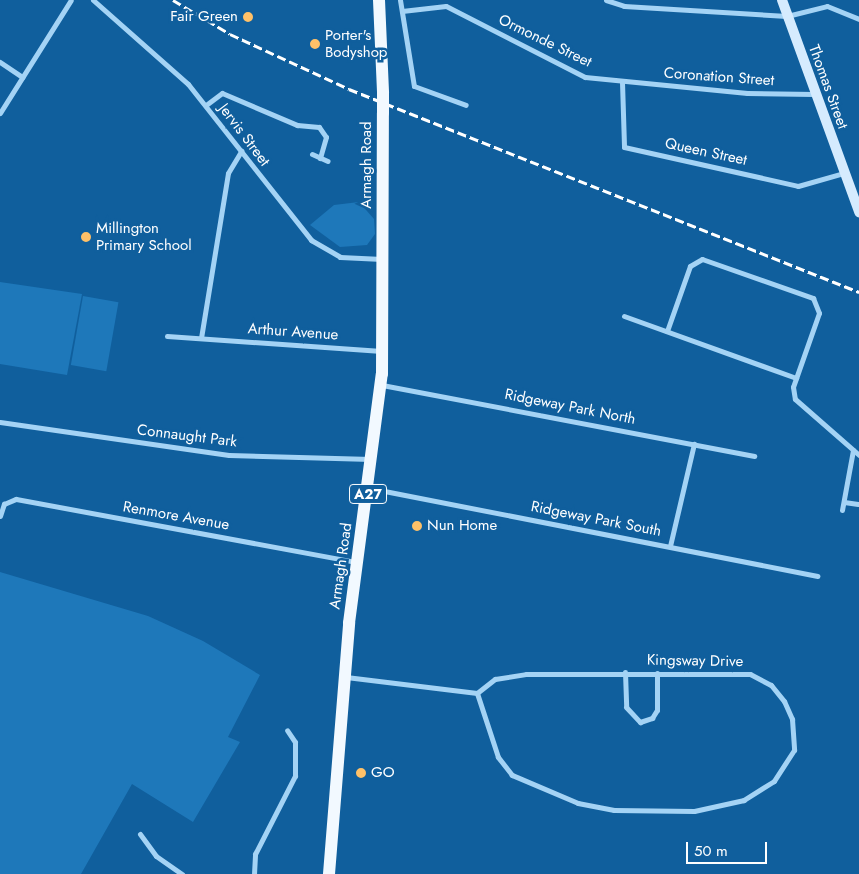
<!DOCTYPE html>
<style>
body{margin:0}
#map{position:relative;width:859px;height:874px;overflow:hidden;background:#105f9d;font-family:Jost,sans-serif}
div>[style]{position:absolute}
.green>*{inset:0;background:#1e78ba;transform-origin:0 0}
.street>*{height:5px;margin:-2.5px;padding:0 2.5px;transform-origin:2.5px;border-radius:2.5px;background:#a4d3f5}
.secondary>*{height:10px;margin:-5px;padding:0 5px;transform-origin:5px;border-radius:5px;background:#d5ebfe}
.primary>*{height:12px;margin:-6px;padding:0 6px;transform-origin:6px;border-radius:6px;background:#f2f9ff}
.rail>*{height:3px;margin-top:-1.5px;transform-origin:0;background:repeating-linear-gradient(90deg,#fff 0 9px,transparent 0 13px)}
.primary-bridge>*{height:12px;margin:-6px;padding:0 6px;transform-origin:6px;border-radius:6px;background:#f2f9ff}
.dots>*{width:14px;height:14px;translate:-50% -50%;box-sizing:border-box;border:2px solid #105f9d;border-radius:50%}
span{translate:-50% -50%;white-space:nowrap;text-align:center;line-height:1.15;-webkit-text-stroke:5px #105f9d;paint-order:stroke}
.shield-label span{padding:1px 4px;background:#105f9d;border:1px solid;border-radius:4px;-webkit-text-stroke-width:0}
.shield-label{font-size:14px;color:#fff;font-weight:700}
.poi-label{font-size:15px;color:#fff}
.right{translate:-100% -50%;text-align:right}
.left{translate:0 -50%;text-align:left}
.street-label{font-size:15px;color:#fff}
.scale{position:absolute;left:686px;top:842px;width:81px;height:22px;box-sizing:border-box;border:2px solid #fff;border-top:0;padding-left:6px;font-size:15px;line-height:18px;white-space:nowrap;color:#fff;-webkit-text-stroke:4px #105f9d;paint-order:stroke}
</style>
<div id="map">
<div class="green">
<div style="clip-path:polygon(359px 202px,374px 219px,375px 234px,367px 245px,340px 247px,310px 225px,334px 205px)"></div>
<div style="clip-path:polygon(0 282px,82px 294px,67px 375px,0 364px)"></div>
<div style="left:83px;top:296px;width:36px;height:70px;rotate:10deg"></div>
<div style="clip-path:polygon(0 572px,148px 616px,203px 641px,260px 675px,228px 737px,240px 742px,193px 822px,132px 784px,81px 874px,0 874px)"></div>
</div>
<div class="street">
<div style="left:93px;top:0;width:127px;rotate:41.5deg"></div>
<div style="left:188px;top:84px;width:199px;rotate:51.7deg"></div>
<div style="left:311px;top:240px;width:34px;rotate:30deg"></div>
<div style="left:340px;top:257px;width:42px;rotate:2.7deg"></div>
<div style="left:400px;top:0;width:87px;rotate:80.8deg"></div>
<div style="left:414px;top:86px;width:55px;rotate:20.1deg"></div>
<div style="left:606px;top:0;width:19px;rotate:18deg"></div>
<div style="left:624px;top:6px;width:163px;rotate:3.5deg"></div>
<div style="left:787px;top:16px;width:41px;rotate:-14deg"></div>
<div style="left:827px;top:6px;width:35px;rotate:22deg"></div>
<div style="left:402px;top:11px;width:44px;rotate:-6.5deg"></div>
<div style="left:446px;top:6px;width:156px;rotate:27.1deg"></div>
<div style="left:585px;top:77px;width:163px;rotate:5.6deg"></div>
<div style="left:747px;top:93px;width:67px;rotate:0.9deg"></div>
<div style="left:0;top:62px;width:27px;rotate:34deg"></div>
<div style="left:622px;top:82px;width:65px;rotate:88.2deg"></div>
<div style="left:624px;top:147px;width:178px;rotate:12.6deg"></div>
<div style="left:798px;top:186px;width:48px;rotate:-15.8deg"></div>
<div style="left:206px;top:105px;width:20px;rotate:-37deg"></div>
<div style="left:222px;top:93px;width:82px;rotate:23.1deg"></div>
<div style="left:297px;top:125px;width:22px;rotate:5deg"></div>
<div style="left:319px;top:127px;width:12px;rotate:55deg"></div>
<div style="left:326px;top:137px;width:22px;rotate:106deg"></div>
<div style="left:0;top:113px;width:133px;rotate:-57.9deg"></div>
<div style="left:312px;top:154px;width:17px;rotate:24deg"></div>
<div style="left:624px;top:316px;width:183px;rotate:19.8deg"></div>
<div style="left:667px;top:331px;width:69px;rotate:-70.5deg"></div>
<div style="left:690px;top:266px;width:14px;rotate:-30deg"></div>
<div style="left:702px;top:259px;width:118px;rotate:19.4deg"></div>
<div style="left:813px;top:298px;width:16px;rotate:68deg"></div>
<div style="left:819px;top:313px;width:78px;rotate:109.4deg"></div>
<div style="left:793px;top:387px;width:12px;rotate:81deg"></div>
<div style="left:795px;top:399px;width:85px;rotate:41.2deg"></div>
<div style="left:167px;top:336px;width:215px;rotate:4deg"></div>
<div style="left:201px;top:338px;width:167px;rotate:-80.7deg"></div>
<div style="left:228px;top:173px;width:26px;rotate:-59deg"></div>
<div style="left:382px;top:385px;width:379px;rotate:10.8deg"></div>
<div style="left:0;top:422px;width:231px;rotate:8.2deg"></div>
<div style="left:229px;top:455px;width:142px;rotate:1.6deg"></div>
<div style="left:369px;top:488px;width:457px;rotate:11.1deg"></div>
<div style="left:844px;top:502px;width:14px;rotate:8deg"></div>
<div style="left:842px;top:510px;width:61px;rotate:-79.6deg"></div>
<div style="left:0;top:516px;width:13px;rotate:-72deg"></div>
<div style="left:4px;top:504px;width:13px;rotate:-23deg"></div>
<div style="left:16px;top:499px;width:345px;rotate:10.5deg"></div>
<div style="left:670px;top:546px;width:105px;rotate:-76.8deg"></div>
<div style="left:625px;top:672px;width:35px;rotate:88deg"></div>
<div style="left:626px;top:707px;width:21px;rotate:47deg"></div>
<div style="left:640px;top:722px;width:13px;rotate:-18deg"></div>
<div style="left:652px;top:718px;width:9px;rotate:-58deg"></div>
<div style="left:657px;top:710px;width:37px;rotate:-90deg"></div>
<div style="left:346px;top:677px;width:132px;rotate:7deg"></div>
<div style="left:477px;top:693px;width:23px;rotate:-38deg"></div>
<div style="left:495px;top:679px;width:31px;rotate:-9deg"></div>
<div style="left:526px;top:674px;width:224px"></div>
<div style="left:750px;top:674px;width:24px;rotate:28deg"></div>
<div style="left:771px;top:685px;width:21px;rotate:51deg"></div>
<div style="left:784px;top:701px;width:20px;rotate:66deg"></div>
<div style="left:792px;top:719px;width:31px;rotate:86deg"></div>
<div style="left:794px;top:750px;width:37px;rotate:123deg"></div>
<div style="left:774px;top:781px;width:36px;rotate:148deg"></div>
<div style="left:744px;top:800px;width:51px;rotate:167.6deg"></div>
<div style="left:694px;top:811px;width:80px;rotate:-179.3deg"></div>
<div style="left:614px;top:810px;width:37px;rotate:-169deg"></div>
<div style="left:578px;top:803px;width:72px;rotate:-157deg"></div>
<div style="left:512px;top:775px;width:23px;rotate:-128deg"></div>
<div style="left:498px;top:757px;width:67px;rotate:-108.2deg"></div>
<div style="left:140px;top:834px;width:27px;rotate:54deg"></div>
<div style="left:156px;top:856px;width:32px;rotate:35deg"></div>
<div style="left:254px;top:874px;width:20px;rotate:-87deg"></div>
<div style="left:255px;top:854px;width:88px;rotate:-62.9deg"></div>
<div style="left:295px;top:776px;width:34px;rotate:-90deg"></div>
<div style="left:295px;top:742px;width:14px;rotate:-124deg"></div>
</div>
<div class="secondary">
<div style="left:782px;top:0;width:226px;rotate:70deg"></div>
</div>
<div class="primary">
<div style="left:379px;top:0;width:93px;rotate:87.5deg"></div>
<div style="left:329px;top:874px;width:252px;rotate:-85.4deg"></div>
<div style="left:349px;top:623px;width:251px;rotate:-82.5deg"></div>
<div style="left:382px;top:374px;width:261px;rotate:-89.8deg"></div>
</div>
<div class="rail">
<div style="left:173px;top:0;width:66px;rotate:30.8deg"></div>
<div style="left:230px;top:34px;width:131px;rotate:24.8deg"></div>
<div style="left:349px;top:89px;width:549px;rotate:21.7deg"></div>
</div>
<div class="primary-bridge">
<div style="left:383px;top:93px;width:20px;rotate:90deg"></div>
</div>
<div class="dots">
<div style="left:248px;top:17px;background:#ffc168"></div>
<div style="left:315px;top:44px;background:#ffc168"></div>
<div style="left:86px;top:237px;background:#ffc168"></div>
<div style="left:417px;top:526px;background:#ffc168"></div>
<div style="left:361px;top:773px;background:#ffc168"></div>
</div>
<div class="shield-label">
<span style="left:368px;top:494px">A27</span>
</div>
<div class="poi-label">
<span class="right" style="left:238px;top:17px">Fair Green</span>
<span class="left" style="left:325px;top:44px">Porter's<br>Bodyshop</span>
<span class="left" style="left:96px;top:237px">Millington<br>Primary School</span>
<span class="left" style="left:427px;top:526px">Nun Home</span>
<span class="left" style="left:371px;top:773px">GO</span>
</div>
<div class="street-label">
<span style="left:545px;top:41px;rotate:26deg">Ormonde Street</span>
<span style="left:719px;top:77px;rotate:4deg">Coronation Street</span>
<span style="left:828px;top:87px;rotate:70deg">Thomas Street</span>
<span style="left:244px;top:135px;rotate:53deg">Jervis Street</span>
<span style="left:706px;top:152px;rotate:12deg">Queen Street</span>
<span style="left:367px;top:165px;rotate:-90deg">Armagh Road</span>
<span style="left:293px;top:332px;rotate:4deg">Arthur Avenue</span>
<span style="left:570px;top:407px;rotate:11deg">Ridgeway Park North</span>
<span style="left:187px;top:436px;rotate:7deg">Connaught Park</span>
<span style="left:176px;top:516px;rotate:10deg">Renmore Avenue</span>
<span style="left:596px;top:519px;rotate:11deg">Ridgeway Park South</span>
<span style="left:341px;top:566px;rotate:-82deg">Armagh Road</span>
<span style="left:695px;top:661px;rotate:1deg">Kingsway Drive</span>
</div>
<div class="scale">50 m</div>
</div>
